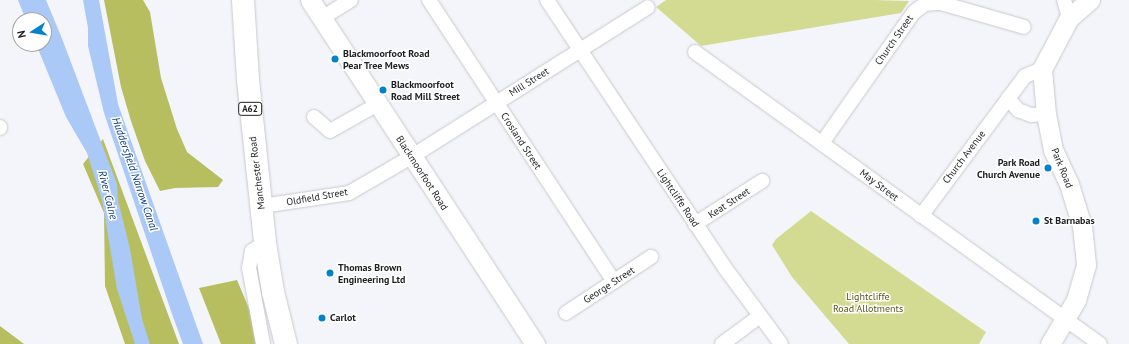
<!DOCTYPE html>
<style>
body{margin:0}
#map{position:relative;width:1129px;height:344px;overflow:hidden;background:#f4f5fb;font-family:"PT Sans",sans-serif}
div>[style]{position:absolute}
.green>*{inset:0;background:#d3db93}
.forest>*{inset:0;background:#b6be5f}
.water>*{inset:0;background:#abc9f7}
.roads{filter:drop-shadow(0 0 1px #c7c8ce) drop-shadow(0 0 1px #c7c8ce)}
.street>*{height:14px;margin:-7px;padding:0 7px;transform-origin:7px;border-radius:7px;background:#fff}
.secondary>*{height:19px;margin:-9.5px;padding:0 9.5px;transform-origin:9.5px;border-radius:9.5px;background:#fff}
.primary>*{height:22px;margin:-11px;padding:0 11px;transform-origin:11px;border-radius:11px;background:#fff}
.dots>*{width:11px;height:11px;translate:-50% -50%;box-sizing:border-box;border:2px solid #fff;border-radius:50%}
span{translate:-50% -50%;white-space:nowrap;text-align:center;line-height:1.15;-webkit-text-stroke:3px #fff;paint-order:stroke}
.shield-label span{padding:1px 3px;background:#fff;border:1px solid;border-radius:3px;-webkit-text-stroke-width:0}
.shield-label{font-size:9px;color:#1e1f21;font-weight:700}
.street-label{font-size:10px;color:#1e1f21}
.poi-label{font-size:10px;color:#1e1f21;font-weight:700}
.left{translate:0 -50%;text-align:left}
.right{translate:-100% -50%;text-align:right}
.park-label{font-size:10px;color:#555a13}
.water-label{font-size:11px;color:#0c3a7b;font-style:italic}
.north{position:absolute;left:12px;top:12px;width:40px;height:40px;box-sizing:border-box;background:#fff;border:1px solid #a5a5a6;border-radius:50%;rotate:258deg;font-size:11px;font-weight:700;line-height:16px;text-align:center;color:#1e1f21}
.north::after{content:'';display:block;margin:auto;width:14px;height:18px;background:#0382ca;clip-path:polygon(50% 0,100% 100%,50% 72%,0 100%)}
</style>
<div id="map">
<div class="green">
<div style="clip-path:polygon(666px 0,875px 0,909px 1px,901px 13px,701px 46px,656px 7px)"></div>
<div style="clip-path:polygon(811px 211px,986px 332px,979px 344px,849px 344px,792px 277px,772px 245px,776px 239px)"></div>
</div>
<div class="forest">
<div style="clip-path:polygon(104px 0,143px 0,150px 12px,161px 78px,177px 129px,187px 152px,223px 180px,218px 187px,175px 188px,160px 191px,145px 161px,131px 121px,121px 87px)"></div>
<div style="clip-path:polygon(103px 139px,179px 344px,125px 344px,105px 286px,104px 213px,83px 164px)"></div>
<div style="clip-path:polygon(237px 280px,264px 344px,221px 344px,199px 288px)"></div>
<div style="clip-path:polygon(0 326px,24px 344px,0 344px)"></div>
</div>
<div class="water">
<div style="clip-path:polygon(18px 0,46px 0,61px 36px,117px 184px,118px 200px,130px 249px,142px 319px,150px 344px,135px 344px,117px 289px,102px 200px,87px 153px,66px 117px,36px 44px,44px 44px,44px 20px,26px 20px)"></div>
<div style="clip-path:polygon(83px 0,99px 0,118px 104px,203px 344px,183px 344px,172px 314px,104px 113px,88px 46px,88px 28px)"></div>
</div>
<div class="roads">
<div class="street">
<div style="left:429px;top:0;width:337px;rotate:56.7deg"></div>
<div style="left:547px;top:0;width:322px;rotate:56.4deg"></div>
<div style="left:725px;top:268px;width:94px;rotate:53.6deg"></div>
<div style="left:1064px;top:0;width:19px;rotate:74deg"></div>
<div style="left:322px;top:18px;width:34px;rotate:-32deg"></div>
<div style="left:695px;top:52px;width:499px;rotate:35.8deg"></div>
<div style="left:1008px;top:98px;width:16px;rotate:50deg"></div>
<div style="left:1018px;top:110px;width:14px;rotate:21deg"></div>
<div style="left:1031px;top:115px;width:15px;rotate:-4deg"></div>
<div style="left:314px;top:117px;width:21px;rotate:41deg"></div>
<div style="left:330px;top:131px;width:55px;rotate:-29.4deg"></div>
<div style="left:0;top:127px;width:1px;rotate:90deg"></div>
<div style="left:822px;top:143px;width:160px;rotate:-54.9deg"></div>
<div style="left:914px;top:12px;width:14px;rotate:-36deg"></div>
<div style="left:925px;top:4px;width:16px;rotate:-4deg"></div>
<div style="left:941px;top:3px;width:86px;rotate:16.1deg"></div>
<div style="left:262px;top:206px;width:88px;rotate:-8.5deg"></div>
<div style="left:349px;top:193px;width:72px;rotate:-30.1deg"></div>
<div style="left:411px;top:157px;width:280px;rotate:-32.3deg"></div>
<div style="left:921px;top:216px;width:174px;rotate:-53.4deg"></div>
<div style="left:1025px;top:76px;width:18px;rotate:-22deg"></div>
<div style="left:695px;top:224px;width:80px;rotate:-32.7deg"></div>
<div style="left:566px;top:313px;width:102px;rotate:-33.4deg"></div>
<div style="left:263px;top:344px;width:77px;rotate:-100.4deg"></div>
<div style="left:249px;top:268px;width:17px;rotate:-80deg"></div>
<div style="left:252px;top:251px;width:15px;rotate:-32deg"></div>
<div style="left:722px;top:344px;width:47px;rotate:-36.4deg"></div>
</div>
<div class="secondary">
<div style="left:310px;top:0;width:411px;rotate:56.8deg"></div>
<div style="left:1050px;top:344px;width:51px;rotate:-59.4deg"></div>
<div style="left:1076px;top:300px;width:37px;rotate:-74deg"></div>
<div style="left:1086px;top:264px;width:38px;rotate:-96deg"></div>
<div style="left:1082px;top:226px;width:44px;rotate:-107.2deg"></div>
<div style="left:1069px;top:184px;width:38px;rotate:-115deg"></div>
<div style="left:1053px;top:150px;width:37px;rotate:-101deg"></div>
<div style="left:1046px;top:114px;width:45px;rotate:-95.1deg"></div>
<div style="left:1042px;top:69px;width:58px;rotate:-62.1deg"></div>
<div style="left:1069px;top:18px;width:28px;rotate:-41deg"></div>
</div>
<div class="primary">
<div style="left:243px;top:0;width:80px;rotate:86.4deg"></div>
<div style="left:248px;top:80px;width:164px;rotate:84deg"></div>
<div style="left:265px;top:243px;width:50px;rotate:80.7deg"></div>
<div style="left:273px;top:292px;width:54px;rotate:76deg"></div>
</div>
</div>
<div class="dots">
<div style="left:335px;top:59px;background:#0382ca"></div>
<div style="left:383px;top:90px;background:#0382ca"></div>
<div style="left:1048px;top:168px;background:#0382ca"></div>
<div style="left:1036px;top:221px;background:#0382ca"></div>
<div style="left:330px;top:273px;background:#0382ca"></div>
<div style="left:322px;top:318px;background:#0382ca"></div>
</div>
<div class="shield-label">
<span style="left:250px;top:109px">A62</span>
</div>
<div class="street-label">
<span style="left:894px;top:40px;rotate:-55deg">Church Street</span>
<span style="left:529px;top:82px;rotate:-32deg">Mill Street</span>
<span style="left:521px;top:141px;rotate:57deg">Crosland Street</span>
<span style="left:964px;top:157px;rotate:-53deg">Church Avenue</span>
<span style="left:1062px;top:168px;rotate:68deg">Park Road</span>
<span style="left:257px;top:173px;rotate:-97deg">Manchester Road</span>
<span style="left:422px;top:173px;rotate:57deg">Blackmoorfoot Road</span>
<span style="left:879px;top:185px;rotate:37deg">May Street</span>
<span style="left:317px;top:197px;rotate:-10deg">Oldfield Street</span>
<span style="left:678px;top:198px;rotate:56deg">Lightcliffe Road</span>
<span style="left:729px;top:203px;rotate:-33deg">Keat Street</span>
<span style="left:609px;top:285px;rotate:-33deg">George Street</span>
</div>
<div class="poi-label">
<span class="left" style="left:343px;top:59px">Blackmoorfoot Road<br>Pear Tree Mews</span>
<span class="left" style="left:391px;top:90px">Blackmoorfoot<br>Road Mill Street</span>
<span class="right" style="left:1040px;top:168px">Park Road<br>Church Avenue</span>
<span class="left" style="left:1044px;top:221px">St Barnabas</span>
<span class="left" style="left:338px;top:273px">Thomas Brown<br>Engineering Ltd</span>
<span class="left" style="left:330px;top:318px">Carlot</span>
</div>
<div class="park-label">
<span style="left:868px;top:302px">Lightcliffe<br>Road Allotments</span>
</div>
<div class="water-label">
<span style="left:135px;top:174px;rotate:71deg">Huddersfield Narrow Canal</span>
<span style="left:108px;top:195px;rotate:76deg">River Colne</span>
</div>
<div class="north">N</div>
</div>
